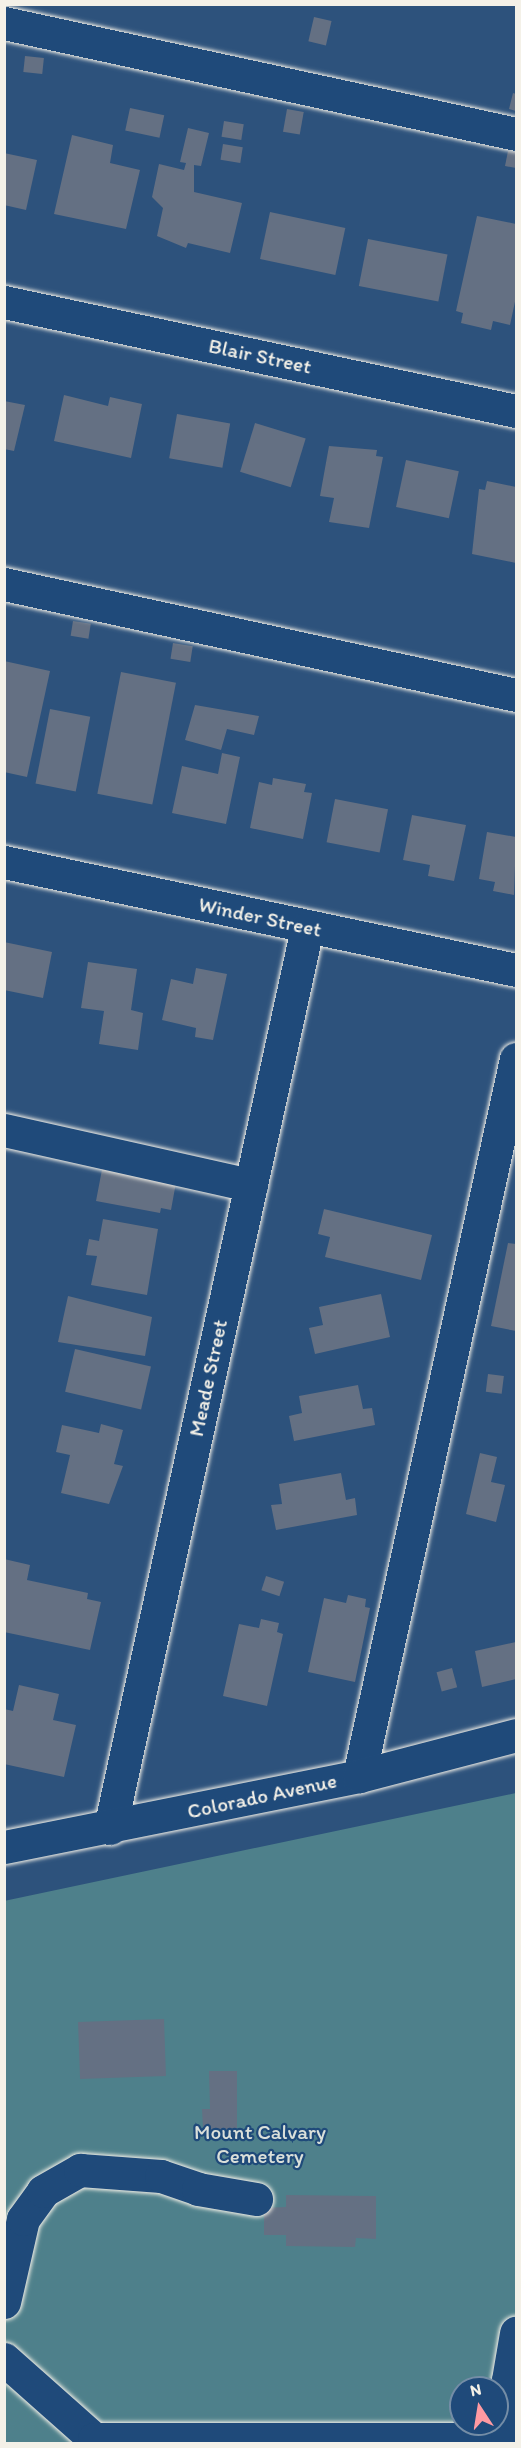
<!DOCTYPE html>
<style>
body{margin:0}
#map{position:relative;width:521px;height:2448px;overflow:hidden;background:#2d527c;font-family:Itim,sans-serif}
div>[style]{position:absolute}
.green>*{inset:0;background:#4e808b}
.building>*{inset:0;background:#647083;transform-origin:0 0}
.roads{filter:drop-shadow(0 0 2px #f4f1e8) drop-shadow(0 0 2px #f4f1e8)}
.minor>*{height:33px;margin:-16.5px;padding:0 16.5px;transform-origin:16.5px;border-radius:16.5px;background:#1f4a7a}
span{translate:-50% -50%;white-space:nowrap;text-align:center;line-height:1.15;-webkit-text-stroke:4.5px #1f4a7a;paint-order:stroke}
.street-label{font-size:21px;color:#f4f1e8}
.park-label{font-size:21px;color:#dbe0da}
.frame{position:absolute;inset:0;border:6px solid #f4f1e8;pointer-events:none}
.north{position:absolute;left:449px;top:2376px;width:60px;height:60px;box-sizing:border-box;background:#1f4a7a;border:2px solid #748da6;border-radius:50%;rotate:348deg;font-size:16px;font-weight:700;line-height:24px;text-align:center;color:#f4f1e8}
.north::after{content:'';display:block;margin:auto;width:21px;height:27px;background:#ff9aa2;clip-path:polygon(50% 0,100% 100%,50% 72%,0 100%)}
</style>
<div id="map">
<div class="green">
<div style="clip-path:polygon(evenodd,516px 1793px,516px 2443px,5px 2443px,4px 1901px,516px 1793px,461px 2388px,497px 2388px,497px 2424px,461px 2424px,461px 2388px)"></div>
</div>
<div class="building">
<div style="left:314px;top:17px;width:18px;height:25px;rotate:13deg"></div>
<div style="left:25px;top:56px;width:19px;height:16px;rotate:6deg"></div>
<div style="clip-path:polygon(513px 93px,516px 94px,516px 111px,509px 109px)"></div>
<div style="left:130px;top:108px;width:35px;height:23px;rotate:12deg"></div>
<div style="left:287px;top:109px;width:17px;height:23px;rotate:10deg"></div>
<div style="left:224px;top:121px;width:20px;height:16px;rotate:9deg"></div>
<div style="clip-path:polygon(188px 128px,209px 133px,201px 166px,194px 165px,194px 192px,242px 203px,230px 253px,188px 243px,186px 248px,157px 236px,163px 208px,152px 197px,159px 164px,184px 170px,186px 163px,180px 162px)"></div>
<div style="clip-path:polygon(72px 135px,113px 145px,110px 163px,140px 170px,126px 229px,54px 214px)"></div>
<div style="left:223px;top:144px;width:20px;height:16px;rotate:9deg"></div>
<div style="clip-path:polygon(508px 151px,516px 152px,516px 168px,505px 166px)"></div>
<div style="clip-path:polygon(4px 153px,37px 160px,26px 210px,4px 205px)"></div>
<div style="left:270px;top:212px;width:77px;height:48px;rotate:12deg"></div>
<div style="clip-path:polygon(477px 216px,516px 224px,516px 297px,510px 325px,493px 321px,491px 330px,461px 323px,463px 313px,456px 311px)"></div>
<div style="left:368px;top:239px;width:81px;height:48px;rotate:11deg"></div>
<div style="clip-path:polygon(64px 395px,108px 406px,110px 397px,142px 404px,131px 458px,54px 441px)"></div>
<div style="clip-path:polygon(4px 401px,25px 405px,14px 451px,4px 449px)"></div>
<div style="left:177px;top:414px;width:54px;height:45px;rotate:10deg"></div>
<div style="left:255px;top:423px;width:53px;height:51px;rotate:17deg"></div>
<div style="clip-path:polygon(329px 446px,377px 450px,376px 456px,383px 457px,369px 528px,329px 522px,334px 498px,320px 496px)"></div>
<div style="left:406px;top:460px;width:54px;height:48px;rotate:12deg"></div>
<div style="clip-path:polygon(487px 481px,516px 487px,516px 563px,472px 554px,479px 489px,485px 490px)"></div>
<div style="left:73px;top:621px;width:18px;height:15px;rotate:9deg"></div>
<div style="left:173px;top:643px;width:20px;height:16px;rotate:9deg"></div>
<div style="clip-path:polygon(4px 661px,50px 671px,27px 777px,4px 772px)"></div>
<div style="left:121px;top:672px;width:56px;height:124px;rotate:11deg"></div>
<div style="clip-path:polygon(195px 705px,259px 716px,254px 735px,227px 729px,221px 750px,185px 740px)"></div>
<div style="left:50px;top:709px;width:41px;height:76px;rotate:11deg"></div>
<div style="clip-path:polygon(222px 753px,240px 757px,226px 824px,172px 813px,182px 766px,218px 774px)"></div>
<div style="clip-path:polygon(273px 778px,306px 784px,304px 792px,312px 793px,303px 839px,250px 828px,259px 782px,272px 785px)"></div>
<div style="left:335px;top:799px;width:54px;height:44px;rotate:11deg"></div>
<div style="clip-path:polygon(412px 815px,466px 825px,454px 881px,428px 876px,430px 865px,403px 860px)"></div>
<div style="clip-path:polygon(487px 832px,516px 837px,514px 895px,493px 891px,495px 882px,479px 879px)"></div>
<div style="clip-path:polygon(4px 942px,52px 952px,43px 998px,4px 990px)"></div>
<div style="clip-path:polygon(88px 962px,137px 969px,131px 1010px,143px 1013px,138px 1050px,99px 1044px,104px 1011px,81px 1008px)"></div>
<div style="clip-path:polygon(196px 968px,227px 974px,213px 1040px,195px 1037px,196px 1028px,162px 1020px,171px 979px,193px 984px)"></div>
<div style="clip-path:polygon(104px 1159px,177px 1177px,171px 1210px,161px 1208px,160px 1213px,96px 1201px)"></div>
<div style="clip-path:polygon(324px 1209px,432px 1235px,421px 1280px,325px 1257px,330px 1237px,318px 1234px)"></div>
<div style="clip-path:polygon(103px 1219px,158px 1229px,147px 1295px,91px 1285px,97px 1256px,86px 1255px,89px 1239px,99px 1241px)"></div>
<div style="clip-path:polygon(508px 1243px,516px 1244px,516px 1331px,491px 1326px)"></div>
<div style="clip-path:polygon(381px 1294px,390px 1337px,315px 1354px,309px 1328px,323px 1325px,319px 1307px)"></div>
<div style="clip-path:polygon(68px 1296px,152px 1317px,145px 1356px,58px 1342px)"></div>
<div style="left:75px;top:1349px;width:78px;height:44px;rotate:13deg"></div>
<div style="left:488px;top:1374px;width:16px;height:18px;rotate:7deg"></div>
<div style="clip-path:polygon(358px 1385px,363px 1409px,372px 1408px,375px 1425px,294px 1441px,289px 1416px,302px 1413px,299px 1396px)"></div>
<div style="clip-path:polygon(101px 1424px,123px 1430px,114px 1464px,123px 1466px,109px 1504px,61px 1493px,70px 1455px,56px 1452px,62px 1425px,99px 1433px)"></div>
<div style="clip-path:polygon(480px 1453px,497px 1457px,491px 1482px,505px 1485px,496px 1522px,466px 1514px)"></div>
<div style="clip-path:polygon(341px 1473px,346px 1500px,355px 1498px,357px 1515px,276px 1530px,271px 1505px,282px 1504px,279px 1484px)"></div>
<div style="clip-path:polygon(4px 1559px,30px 1565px,27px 1580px,88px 1593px,87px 1599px,101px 1602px,90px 1650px,4px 1632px)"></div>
<div style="left:266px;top:1576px;width:19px;height:15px;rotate:18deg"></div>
<div style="clip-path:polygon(348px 1595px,366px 1599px,365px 1607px,370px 1608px,355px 1682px,308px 1672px,324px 1598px,346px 1603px)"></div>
<div style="clip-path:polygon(261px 1619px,279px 1623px,277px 1632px,283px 1634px,267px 1706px,223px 1696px,239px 1624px,259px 1628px)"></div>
<div style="clip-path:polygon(516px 1642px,516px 1679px,482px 1687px,475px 1651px)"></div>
<div style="left:452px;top:1668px;width:20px;height:16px;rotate:75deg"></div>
<div style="clip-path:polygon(19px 1685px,59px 1694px,53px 1720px,76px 1725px,64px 1777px,4px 1764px,4px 1709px,13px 1711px)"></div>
<div style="left:164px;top:2019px;width:57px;height:86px;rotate:88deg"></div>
<div style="clip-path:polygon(209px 2071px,237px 2071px,237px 2139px,207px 2139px,207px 2128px,203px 2128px,202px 2109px,210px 2109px)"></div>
<div style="clip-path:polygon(286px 2195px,376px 2196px,376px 2239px,356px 2238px,355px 2247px,286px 2246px,286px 2235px,264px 2235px,264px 2208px,286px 2207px)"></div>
</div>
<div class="roads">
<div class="minor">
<div style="left:4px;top:23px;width:524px;rotate:12.23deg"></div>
<div style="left:4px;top:302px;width:523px;rotate:12.02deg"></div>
<div style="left:4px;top:584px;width:524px;rotate:12.23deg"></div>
<div style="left:4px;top:862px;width:523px;rotate:11.91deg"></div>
<div style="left:4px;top:1130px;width:253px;rotate:12.6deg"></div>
<div style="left:359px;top:1776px;width:734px;rotate:-77.65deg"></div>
<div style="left:110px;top:1828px;width:921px;rotate:-77.65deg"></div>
<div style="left:4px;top:1847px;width:362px;rotate:-11.3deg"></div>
<div style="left:359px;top:1776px;width:162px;rotate:-14.6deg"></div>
<div style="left:4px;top:2302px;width:85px;rotate:-77.1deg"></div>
<div style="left:23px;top:2219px;width:34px;rotate:-54deg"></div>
<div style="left:43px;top:2191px;width:43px;rotate:-29.6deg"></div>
<div style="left:80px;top:2170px;width:81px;rotate:4.2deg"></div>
<div style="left:161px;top:2176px;width:39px;rotate:19deg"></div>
<div style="left:198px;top:2189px;width:59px;rotate:9.8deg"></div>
<div style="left:4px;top:2359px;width:120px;rotate:41.6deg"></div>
<div style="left:94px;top:2439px;width:413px"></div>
<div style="left:507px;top:2444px;width:64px;rotate:-89.1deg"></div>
<div style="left:508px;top:2380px;width:48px;rotate:-80.3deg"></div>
</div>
</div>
<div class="street-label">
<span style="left:260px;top:356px;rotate:12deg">Blair Street</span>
<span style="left:260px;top:917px;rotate:12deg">Winder Street</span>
<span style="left:208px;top:1378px;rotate:-78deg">Meade Street</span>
<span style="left:262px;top:1796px;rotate:-12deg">Colorado Avenue</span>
</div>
<div class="park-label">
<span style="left:260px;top:2144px">Mount Calvary<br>Cemetery</span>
</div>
<div class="frame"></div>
<div class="north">N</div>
</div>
